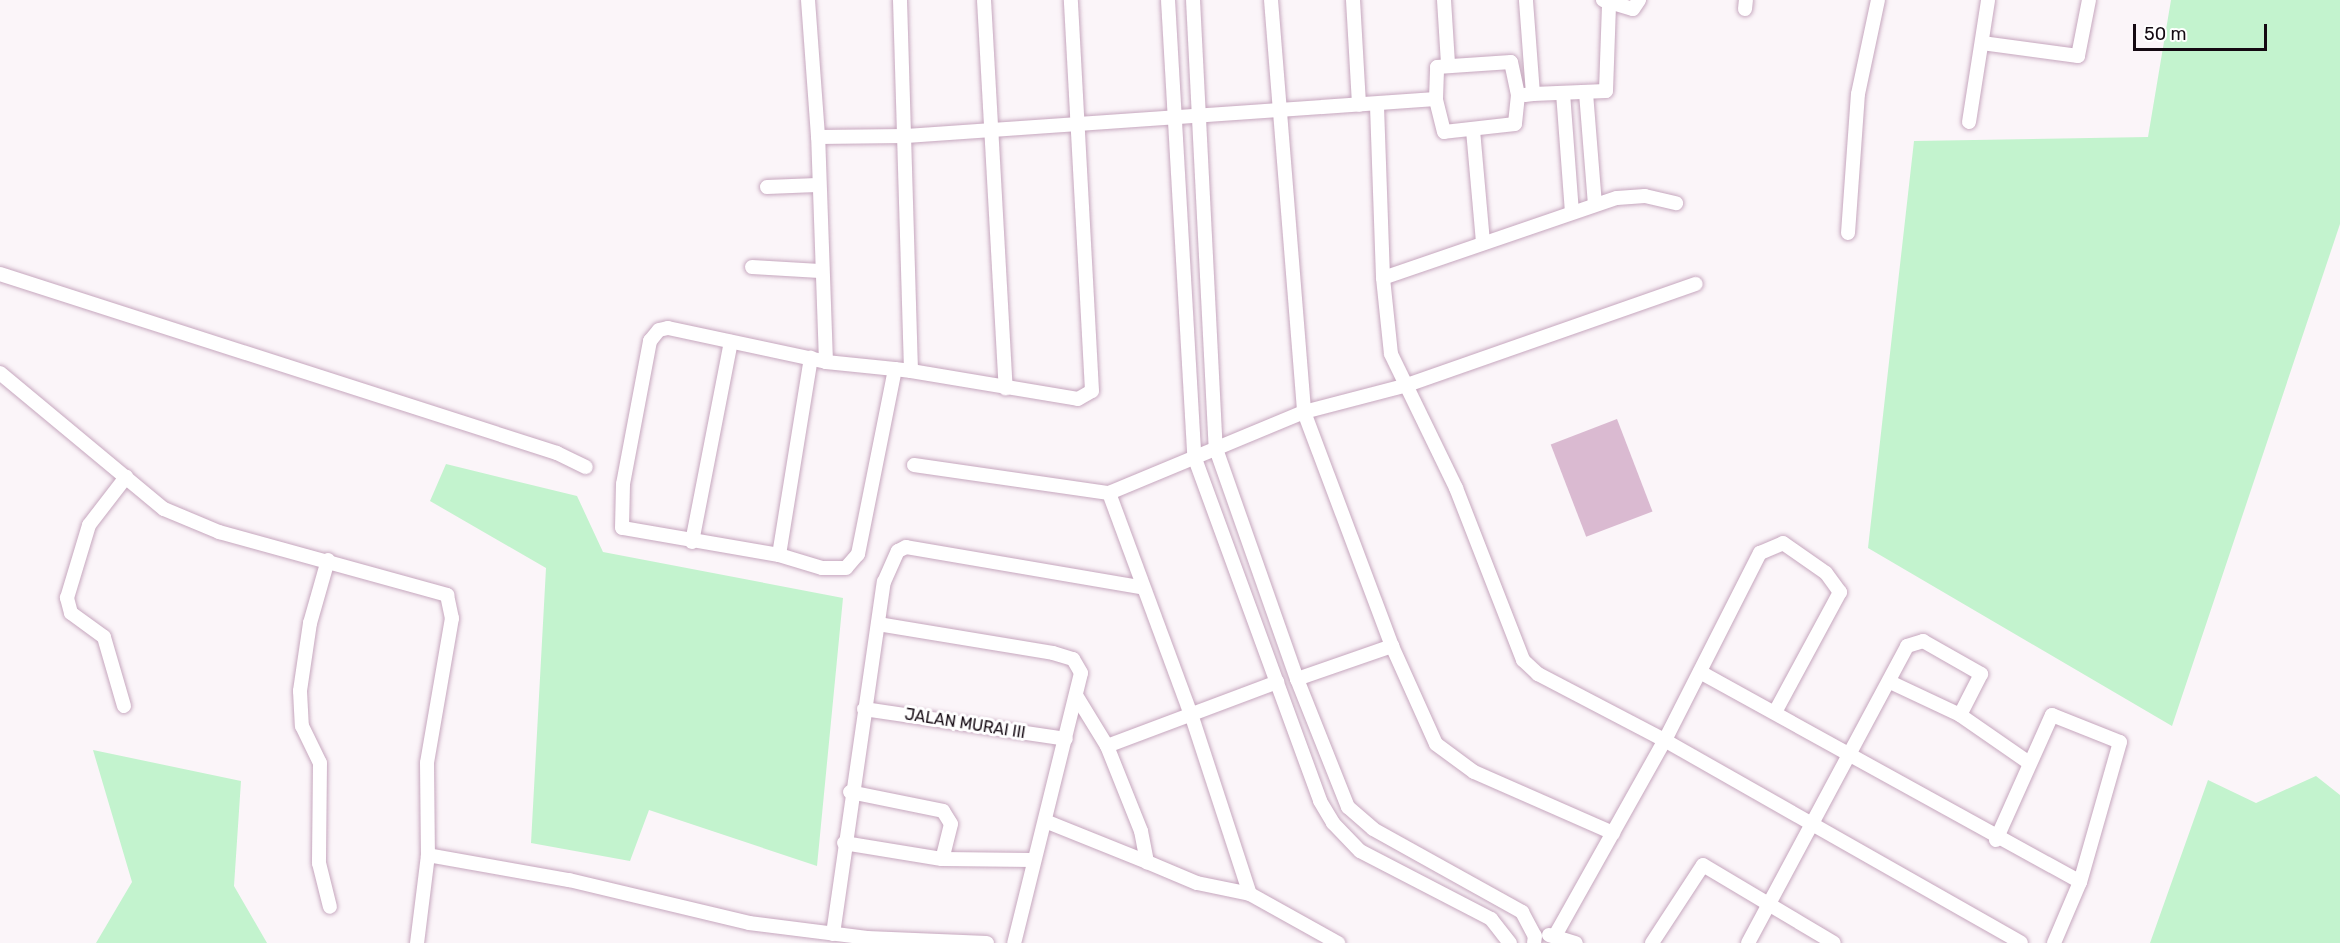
<!DOCTYPE html>
<style>
body{margin:0}
#map{position:relative;width:2340px;height:943px;overflow:hidden;background:#fbf5f9;font-family:Rubik,sans-serif}
div>[style]{position:absolute}
.green>*{inset:0;background:#c3f3ce}
.building>*{inset:0;background:#dabad1;transform-origin:0 0}
.roads{filter:drop-shadow(0 0 2px #c6a7be) drop-shadow(0 0 2px #c6a7be)}
.street>*{height:14px;margin:-7px;padding:0 7px;transform-origin:7px;border-radius:7px;background:#fff}
span{translate:-50% -50%;white-space:nowrap;text-align:center;line-height:1.15;-webkit-text-stroke:6px #fff;paint-order:stroke}
.street-label{font-size:16px;color:#140912}
.scale{position:absolute;left:2133px;top:24px;width:134px;height:27px;box-sizing:border-box;border:3px solid #140912;border-top:0;padding-left:8px;font-size:18px;line-height:21px;white-space:nowrap;color:#140912;-webkit-text-stroke:4px #fff;paint-order:stroke}
</style>
<div id="map">
<div class="green">
<div style="clip-path:polygon(2171px 0,2340px 0,2340px 224px,2172px 726px,1868px 548px,1914px 141px,2148px 137px)"></div>
<div style="clip-path:polygon(446px 464px,577px 496px,603px 552px,843px 598px,817px 866px,649px 810px,630px 861px,531px 843px,546px 568px,430px 501px)"></div>
<div style="clip-path:polygon(93px 750px,241px 781px,234px 886px,267px 943px,96px 943px,132px 882px)"></div>
<div style="clip-path:polygon(2316px 776px,2340px 795px,2340px 943px,2150px 943px,2208px 780px,2256px 803px)"></div>
</div>
<div class="building">
<div style="left:1617px;top:419px;width:99px;height:71px;rotate:69deg"></div>
</div>
<div class="roads">
<div class="street">
<div style="left:808px;top:0;width:137px;rotate:85.8deg"></div>
<div style="left:900px;top:0;width:371px;rotate:88.3deg"></div>
<div style="left:984px;top:0;width:389px;rotate:86.8deg"></div>
<div style="left:1168px;top:0;width:457px;rotate:86.7deg"></div>
<div style="left:1194px;top:456px;width:367px;rotate:69.9deg"></div>
<div style="left:1320px;top:801px;width:26px;rotate:59deg"></div>
<div style="left:1333px;top:823px;width:39px;rotate:46deg"></div>
<div style="left:1360px;top:851px;width:148px;rotate:27.4deg"></div>
<div style="left:1491px;top:919px;width:31px;rotate:52deg"></div>
<div style="left:1193px;top:0;width:450px;rotate:87.1deg"></div>
<div style="left:1216px;top:449px;width:244px;rotate:70.6deg"></div>
<div style="left:1297px;top:679px;width:138px;rotate:68.3deg"></div>
<div style="left:1348px;top:807px;width:33px;rotate:41deg"></div>
<div style="left:1373px;top:829px;width:171px;rotate:29.1deg"></div>
<div style="left:1522px;top:912px;width:27px;rotate:62deg"></div>
<div style="left:1535px;top:936px;width:7px;rotate:98deg"></div>
<div style="left:1271px;top:0;width:413px;rotate:85.4deg"></div>
<div style="left:1304px;top:412px;width:250px;rotate:69.4deg"></div>
<div style="left:1392px;top:646px;width:107px;rotate:65.8deg"></div>
<div style="left:1436px;top:744px;width:47px;rotate:36.4deg"></div>
<div style="left:1474px;top:772px;width:152px;rotate:23.7deg"></div>
<div style="left:1353px;top:0;width:105px;rotate:86.7deg"></div>
<div style="left:1444px;top:0;width:64px;rotate:86.4deg"></div>
<div style="left:1603px;top:0;width:31px;rotate:17deg"></div>
<div style="left:1633px;top:9px;width:11px;rotate:-56deg"></div>
<div style="left:1745px;top:9px;width:9px;rotate:-84deg"></div>
<div style="left:1982px;top:43px;width:97px;rotate:7.7deg"></div>
<div style="left:2078px;top:56px;width:57px;rotate:-78.9deg"></div>
<div style="left:1511px;top:62px;width:34px;rotate:78deg"></div>
<div style="left:1518px;top:95px;width:29px;rotate:96deg"></div>
<div style="left:1515px;top:124px;width:71px;rotate:173.6deg"></div>
<div style="left:1444px;top:132px;width:34px;rotate:-104deg"></div>
<div style="left:1436px;top:99px;width:32px;rotate:-88deg"></div>
<div style="left:1437px;top:67px;width:74px;rotate:-3.9deg"></div>
<div style="left:1563px;top:93px;width:119px;rotate:85.7deg"></div>
<div style="left:1586px;top:93px;width:111px;rotate:85.4deg"></div>
<div style="left:1533px;top:94px;width:73px;rotate:-2.4deg"></div>
<div style="left:1606px;top:91px;width:87px;rotate:-88deg"></div>
<div style="left:1525px;top:95px;width:8px;rotate:-7deg"></div>
<div style="left:1533px;top:94px;width:94px;rotate:-94.3deg"></div>
<div style="left:1377px;top:106px;width:172px;rotate:88deg"></div>
<div style="left:1383px;top:278px;width:76px;rotate:84deg"></div>
<div style="left:1391px;top:354px;width:149px;rotate:64.1deg"></div>
<div style="left:1456px;top:488px;width:185px;rotate:68.7deg"></div>
<div style="left:1523px;top:660px;width:21px;rotate:43deg"></div>
<div style="left:1538px;top:674px;width:144px;rotate:27.6deg"></div>
<div style="left:1666px;top:741px;width:408px;rotate:29.6deg"></div>
<div style="left:1969px;top:122px;width:123px;rotate:-81.1deg"></div>
<div style="left:1473px;top:130px;width:113px;rotate:84.9deg"></div>
<div style="left:767px;top:187px;width:50px;rotate:-2.3deg"></div>
<div style="left:1848px;top:233px;width:139px;rotate:-85.9deg"></div>
<div style="left:1858px;top:94px;width:96px;rotate:-78deg"></div>
<div style="left:752px;top:267px;width:68px;rotate:3.4deg"></div>
<div style="left:0;top:274px;width:585px;rotate:17.82deg"></div>
<div style="left:557px;top:453px;width:32px;rotate:26deg"></div>
<div style="left:1383px;top:278px;width:247px;rotate:-18.9deg"></div>
<div style="left:1617px;top:198px;width:28px;rotate:-4deg"></div>
<div style="left:1645px;top:196px;width:32px;rotate:13deg"></div>
<div style="left:826px;top:362px;width:225px;rotate:-92deg"></div>
<div style="left:818px;top:137px;width:88px;rotate:-0.7deg"></div>
<div style="left:906px;top:136px;width:531px;rotate:-3.99deg"></div>
<div style="left:895px;top:369px;width:189px;rotate:101.3deg"></div>
<div style="left:858px;top:554px;width:18px;rotate:131deg"></div>
<div style="left:846px;top:568px;width:24px;rotate:180deg"></div>
<div style="left:822px;top:568px;width:45px;rotate:-163.2deg"></div>
<div style="left:779px;top:555px;width:159px;rotate:-170.2deg"></div>
<div style="left:622px;top:528px;width:44px;rotate:-88.7deg"></div>
<div style="left:623px;top:484px;width:146px;rotate:-79.3deg"></div>
<div style="left:650px;top:341px;width:14px;rotate:-51deg"></div>
<div style="left:659px;top:330px;width:9px;rotate:-13deg"></div>
<div style="left:668px;top:328px;width:162px;rotate:12.1deg"></div>
<div style="left:826px;top:362px;width:69px;rotate:5.8deg"></div>
<div style="left:895px;top:369px;width:16px;rotate:7deg"></div>
<div style="left:911px;top:371px;width:169px;rotate:9.5deg"></div>
<div style="left:1078px;top:399px;width:16px;rotate:-30deg"></div>
<div style="left:1092px;top:391px;width:392px;rotate:-93.1deg"></div>
<div style="left:0;top:373px;width:213px;rotate:39.7deg"></div>
<div style="left:164px;top:509px;width:60px;rotate:22.7deg"></div>
<div style="left:219px;top:532px;width:237px;rotate:15.4deg"></div>
<div style="left:447px;top:595px;width:24px;rotate:78deg"></div>
<div style="left:452px;top:618px;width:147px;rotate:99.8deg"></div>
<div style="left:427px;top:763px;width:92px;rotate:89.4deg"></div>
<div style="left:428px;top:855px;width:89px;rotate:97.1deg"></div>
<div style="left:914px;top:465px;width:197px;rotate:8.2deg"></div>
<div style="left:1109px;top:493px;width:211px;rotate:-22.6deg"></div>
<div style="left:1304px;top:412px;width:103px;rotate:-14.6deg"></div>
<div style="left:1404px;top:386px;width:309px;rotate:-19.3deg"></div>
<div style="left:1109px;top:493px;width:239px;rotate:69.7deg"></div>
<div style="left:1192px;top:717px;width:186px;rotate:71.9deg"></div>
<div style="left:1250px;top:894px;width:101px;rotate:29.1deg"></div>
<div style="left:692px;top:542px;width:204px;rotate:-79deg"></div>
<div style="left:779px;top:555px;width:200px;rotate:-80.8deg"></div>
<div style="left:328px;top:560px;width:66px;rotate:105.9deg"></div>
<div style="left:310px;top:623px;width:69px;rotate:98.4deg"></div>
<div style="left:300px;top:691px;width:35px;rotate:87deg"></div>
<div style="left:302px;top:726px;width:41px;rotate:64.1deg"></div>
<div style="left:320px;top:763px;width:100px;rotate:90.6deg"></div>
<div style="left:319px;top:863px;width:45px;rotate:76deg"></div>
<div style="left:878px;top:624px;width:177px;rotate:9.4deg"></div>
<div style="left:1053px;top:653px;width:21px;rotate:17deg"></div>
<div style="left:1073px;top:659px;width:16px;rotate:60deg"></div>
<div style="left:1081px;top:673px;width:278px;rotate:103.9deg"></div>
<div style="left:1700px;top:672px;width:434px;rotate:28.9deg"></div>
<div style="left:1297px;top:679px;width:101px;rotate:-19.2deg"></div>
<div style="left:1890px;top:682px;width:77px;rotate:25.2deg"></div>
<div style="left:1960px;top:715px;width:83px;rotate:34.7deg"></div>
<div style="left:1077px;top:697px;width:57px;rotate:58.5deg"></div>
<div style="left:1107px;top:746px;width:92px;rotate:68.2deg"></div>
<div style="left:1141px;top:831px;width:32px;rotate:79deg"></div>
<div style="left:1147px;top:862px;width:54px;rotate:22.8deg"></div>
<div style="left:1197px;top:883px;width:54px;rotate:11.7deg"></div>
<div style="left:124px;top:706px;width:72px;rotate:-106.2deg"></div>
<div style="left:104px;top:637px;width:41px;rotate:-144deg"></div>
<div style="left:71px;top:613px;width:16px;rotate:-105deg"></div>
<div style="left:67px;top:598px;width:76px;rotate:-73.2deg"></div>
<div style="left:89px;top:525px;width:61px;rotate:-52.4deg"></div>
<div style="left:864px;top:709px;width:204px;rotate:8.4deg"></div>
<div style="left:1107px;top:746px;width:182px;rotate:-20.6deg"></div>
<div style="left:850px;top:792px;width:95px;rotate:11.5deg"></div>
<div style="left:943px;top:811px;width:15px;rotate:58deg"></div>
<div style="left:951px;top:824px;width:36px;rotate:104deg"></div>
<div style="left:1045px;top:821px;width:110px;rotate:21.9deg"></div>
<div style="left:1996px;top:840px;width:137px;rotate:-65.9deg"></div>
<div style="left:2052px;top:715px;width:73px;rotate:21.7deg"></div>
<div style="left:2120px;top:742px;width:146px;rotate:105.9deg"></div>
<div style="left:2080px;top:882px;width:66px;rotate:113.1deg"></div>
<div style="left:844px;top:843px;width:99px;rotate:9.3deg"></div>
<div style="left:942px;top:859px;width:90px;rotate:0.6deg"></div>
<div style="left:428px;top:855px;width:143px;rotate:10.1deg"></div>
<div style="left:569px;top:880px;width:185px;rotate:13.4deg"></div>
<div style="left:749px;top:923px;width:119px;rotate:7.2deg"></div>
<div style="left:867px;top:938px;width:120px;rotate:2.4deg"></div>
<div style="left:833px;top:934px;width:356px;rotate:-81.8deg"></div>
<div style="left:884px;top:582px;width:34px;rotate:-66deg"></div>
<div style="left:898px;top:551px;width:9px;rotate:-27deg"></div>
<div style="left:906px;top:547px;width:238px;rotate:9.7deg"></div>
<div style="left:1556px;top:934px;width:223px;rotate:-60.7deg"></div>
<div style="left:1665px;top:740px;width:210px;rotate:-63.1deg"></div>
<div style="left:1760px;top:553px;width:25px;rotate:-23deg"></div>
<div style="left:1783px;top:543px;width:52px;rotate:34.9deg"></div>
<div style="left:1826px;top:573px;width:24px;rotate:54deg"></div>
<div style="left:1840px;top:592px;width:136px;rotate:118.4deg"></div>
<div style="left:1549px;top:935px;width:28px;rotate:17deg"></div>
<div style="left:1652px;top:943px;width:93px;rotate:-56.8deg"></div>
<div style="left:1703px;top:865px;width:152px;rotate:30.8deg"></div>
<div style="left:1748px;top:943px;width:337px;rotate:-61.8deg"></div>
<div style="left:1907px;top:646px;width:17px;rotate:-17deg"></div>
<div style="left:1923px;top:641px;width:67px;rotate:29.6deg"></div>
<div style="left:1981px;top:674px;width:46px;rotate:117.1deg"></div>
</div>
</div>
<div class="street-label">
<span style="left:965px;top:724px;rotate:9deg">JALAN MURAI III</span>
</div>
<div class="scale">50 m</div>
</div>
